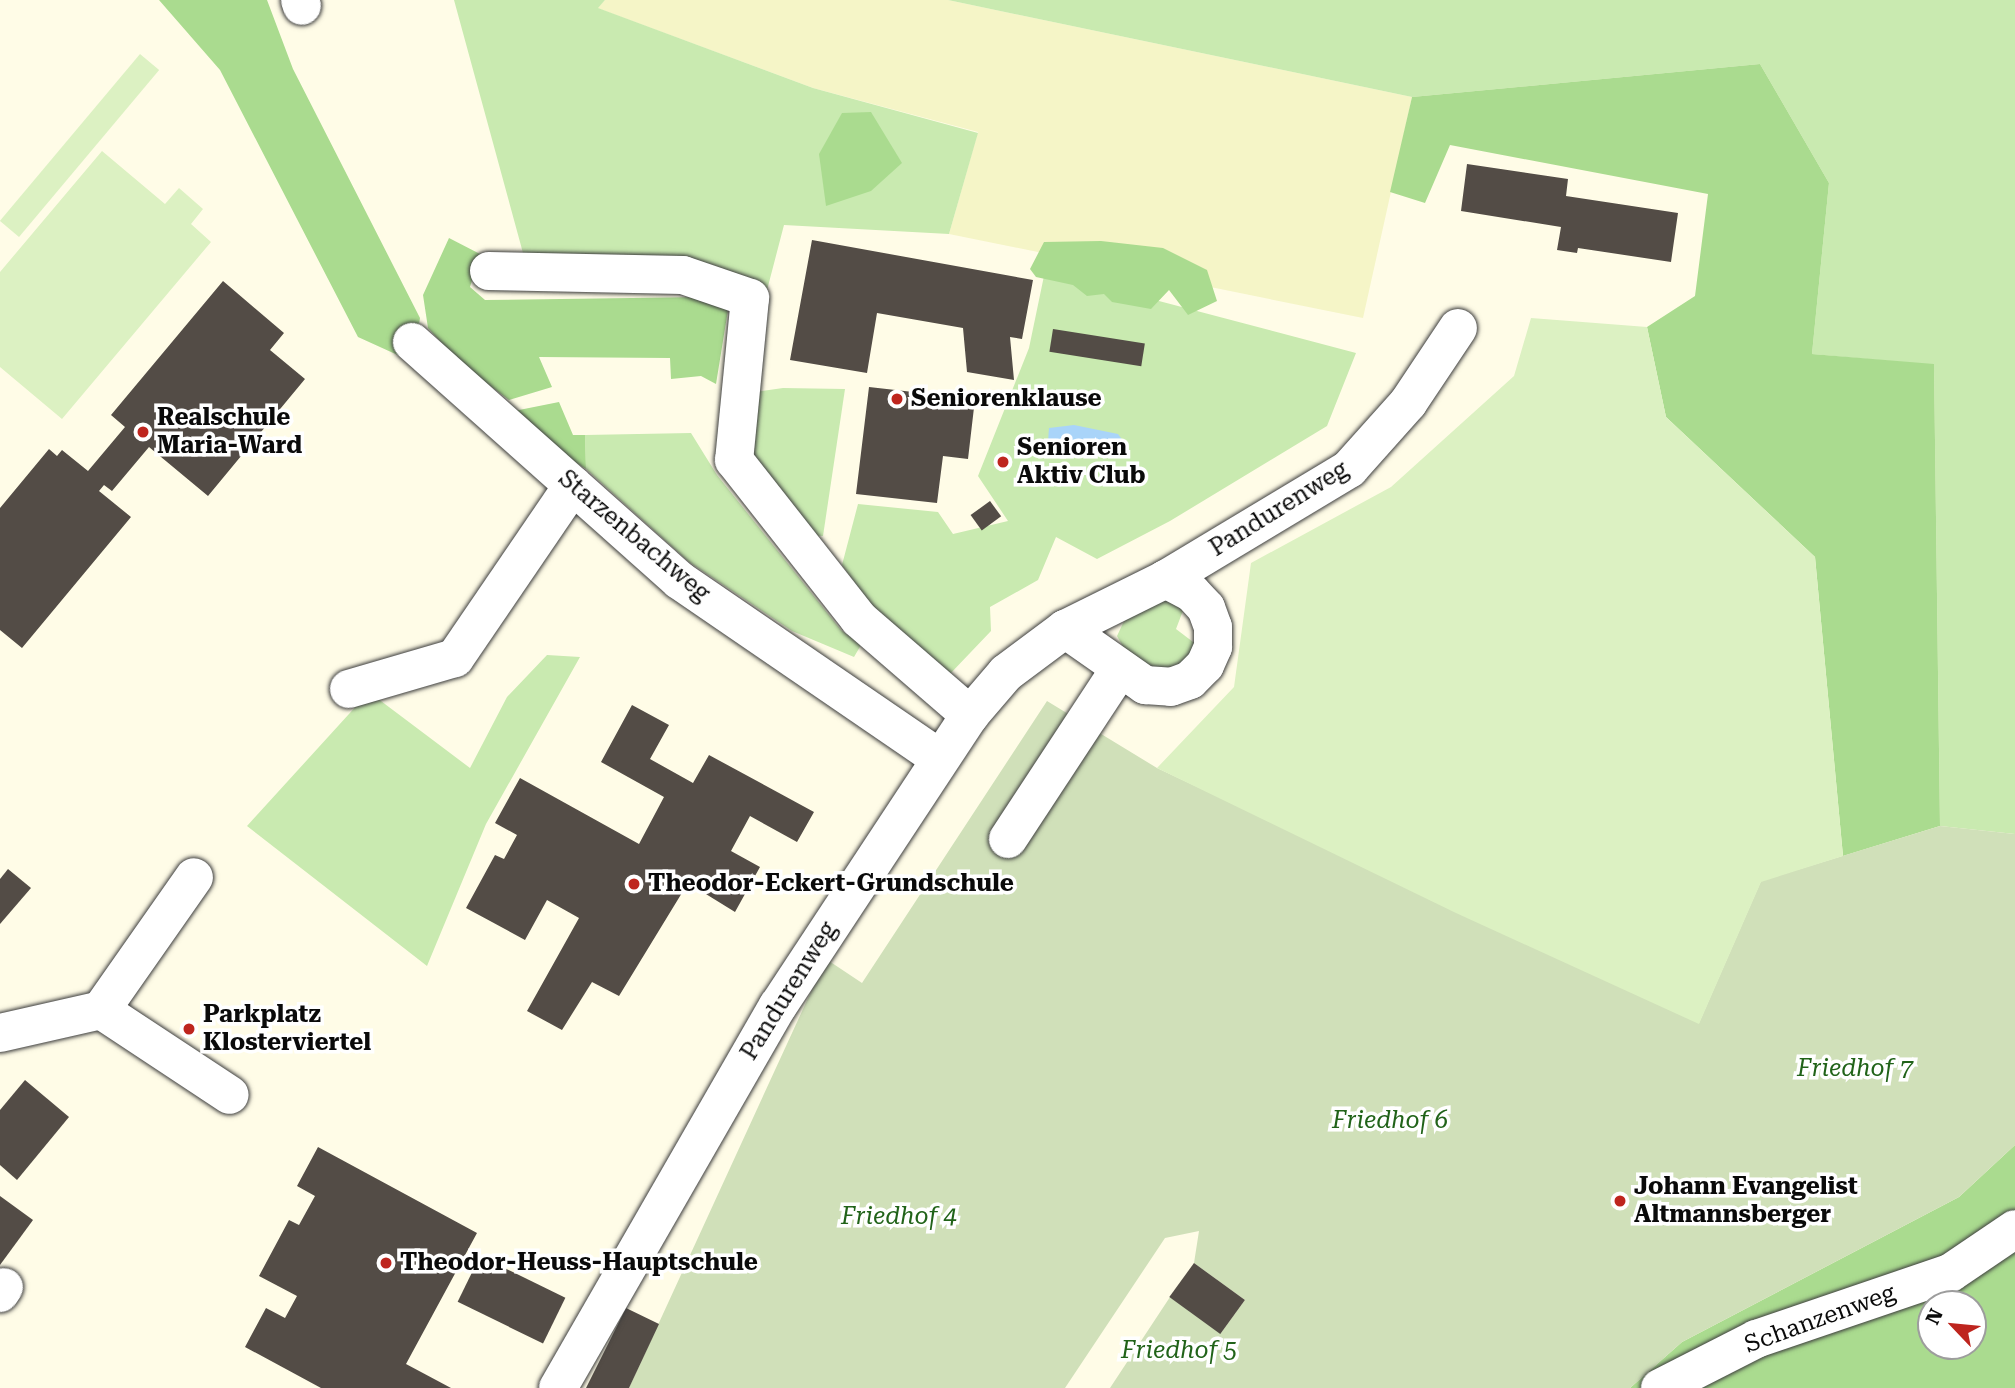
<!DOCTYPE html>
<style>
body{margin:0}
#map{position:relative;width:2015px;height:1388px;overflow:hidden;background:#fffce7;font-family:"Roboto Serif",serif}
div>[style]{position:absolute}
.farmland>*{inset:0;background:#f5f5c7}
.green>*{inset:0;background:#c9eab0}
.forest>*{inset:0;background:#aadb8f}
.cemetery>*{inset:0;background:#d0e0b9}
.pitch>*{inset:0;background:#dcf1c2;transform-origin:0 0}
.water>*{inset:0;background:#a9d4f9}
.building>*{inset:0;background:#534c46;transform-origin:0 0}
.roads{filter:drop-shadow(0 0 2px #3d3d3d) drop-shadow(0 0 2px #3d3d3d)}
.minor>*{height:38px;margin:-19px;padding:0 19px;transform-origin:19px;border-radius:19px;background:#fff}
.dots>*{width:19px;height:19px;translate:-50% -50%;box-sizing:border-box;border:4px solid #fff;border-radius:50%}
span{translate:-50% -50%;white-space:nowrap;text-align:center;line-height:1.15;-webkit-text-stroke:7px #fff;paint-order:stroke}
.poi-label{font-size:24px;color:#0a0a0a;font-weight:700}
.left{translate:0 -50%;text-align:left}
.street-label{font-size:24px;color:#0a0a0a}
.park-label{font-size:24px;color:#216319;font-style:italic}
.north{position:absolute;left:1917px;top:1290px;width:70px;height:70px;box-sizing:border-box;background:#fff;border:2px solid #9d9d9d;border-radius:50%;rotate:296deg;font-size:19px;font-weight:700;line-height:28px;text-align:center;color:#0a0a0a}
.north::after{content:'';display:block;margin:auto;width:24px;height:32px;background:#be251e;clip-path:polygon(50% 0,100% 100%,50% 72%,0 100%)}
</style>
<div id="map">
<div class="farmland">
<div style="clip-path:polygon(605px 0,948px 0,1412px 97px,1363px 318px,949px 234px,978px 132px,813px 88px,597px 8px)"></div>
</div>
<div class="green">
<div style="clip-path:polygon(454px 0,605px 0,598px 8px,813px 88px,978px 133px,949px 234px,784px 225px,766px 294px,526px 264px)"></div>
<div style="clip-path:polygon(948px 0,2015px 0,2015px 834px,1940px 826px,1934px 365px,1812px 354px,1829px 183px,1760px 64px,1412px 97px)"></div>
<div style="clip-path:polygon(1045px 271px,1356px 353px,1327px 426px,1170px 521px,1097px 559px,1056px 537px,1038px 580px,990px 607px,991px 631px,949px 675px,877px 614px,842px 565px,858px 504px,938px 512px,953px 534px,1008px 521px,978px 476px,1029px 348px)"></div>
<div style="clip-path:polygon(783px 388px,845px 389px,823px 536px,807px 535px,747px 449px,755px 392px)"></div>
<div style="clip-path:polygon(691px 433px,717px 475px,841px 630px,861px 645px,854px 657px,792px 631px,689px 562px,586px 469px,585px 435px)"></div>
<div style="clip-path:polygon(1163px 599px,1184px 608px,1176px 629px,1197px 645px,1189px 665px,1159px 674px,1127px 654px,1117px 636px,1125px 619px)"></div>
<div style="clip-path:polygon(547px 655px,580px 657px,486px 824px,427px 966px,247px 826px,369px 692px,470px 768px,507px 697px)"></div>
</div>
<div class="forest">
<div style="clip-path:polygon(159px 0,267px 0,293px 69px,420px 318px,413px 362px,358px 337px,220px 70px)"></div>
<div style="clip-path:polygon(1760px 64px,1829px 183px,1812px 354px,1934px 364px,1940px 826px,1843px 856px,1815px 557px,1666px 417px,1647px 327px,1695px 296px,1708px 194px,1450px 145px,1425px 203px,1390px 192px,1412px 97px)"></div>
<div style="clip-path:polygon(871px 112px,902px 163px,871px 191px,826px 206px,819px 154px,842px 113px)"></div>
<div style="clip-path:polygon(449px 238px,480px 254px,470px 287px,485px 300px,702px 297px,728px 310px,716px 384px,701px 376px,671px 379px,670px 358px,539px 357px,552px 387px,509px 400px,461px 364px,428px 328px,423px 295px)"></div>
<div style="clip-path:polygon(1101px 241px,1163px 248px,1207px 270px,1217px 301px,1188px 315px,1169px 290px,1151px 309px,1112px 302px,1104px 294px,1087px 296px,1073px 285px,1036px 277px,1030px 269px,1044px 242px)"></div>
<div style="clip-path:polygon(559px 402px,573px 435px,585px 435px,586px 469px,540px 440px,514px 411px)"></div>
<div style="clip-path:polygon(evenodd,2015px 1145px,2015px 1388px,1630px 1388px,1682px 1342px,1959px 1197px,2015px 1145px,1931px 1304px,1973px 1304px,1973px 1346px,1931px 1346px,1931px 1304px)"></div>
</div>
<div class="cemetery">
<div style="clip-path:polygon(1047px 701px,1157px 768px,1699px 1023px,1761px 881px,1940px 826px,2015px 834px,2015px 1145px,1959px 1197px,1682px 1342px,1630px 1388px,1110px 1388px,1170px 1297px,1221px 1333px,1245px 1300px,1194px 1263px,1199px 1231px,1165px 1238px,1065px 1388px,629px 1388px,826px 959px,862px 983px)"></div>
</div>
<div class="pitch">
<div style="left:140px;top:54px;width:25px;height:218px;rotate:40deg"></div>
<div style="clip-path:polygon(102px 151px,165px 204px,179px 188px,203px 209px,191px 224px,211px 242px,62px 419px,0 367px,0 272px)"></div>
<div style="clip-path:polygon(1531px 318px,1647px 327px,1666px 417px,1815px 557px,1843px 856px,1761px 882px,1699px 1024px,1456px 913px,1157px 768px,1234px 687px,1251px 563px,1391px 487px,1514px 376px)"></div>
</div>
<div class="water">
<div style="clip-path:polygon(1074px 425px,1118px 434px,1126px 445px,1122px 454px,1110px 457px,1048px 442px,1049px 428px)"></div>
</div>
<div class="building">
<div style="clip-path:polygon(1467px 164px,1568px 179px,1566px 196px,1678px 213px,1671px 262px,1578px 248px,1577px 253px,1557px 250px,1561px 227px,1461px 211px)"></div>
<div style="clip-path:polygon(812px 240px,1033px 280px,1022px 339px,1010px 337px,1014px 380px,967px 372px,963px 328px,877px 313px,867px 373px,790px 360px)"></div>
<div style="clip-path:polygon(223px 281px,284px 333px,270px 350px,305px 379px,208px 496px,149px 447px,112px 491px,104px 485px,99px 491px,131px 517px,22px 648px,0 630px,0 508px,49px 449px,57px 456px,62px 450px,88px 471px,125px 427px,111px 415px)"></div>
<div style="left:1053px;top:329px;width:93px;height:23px;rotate:9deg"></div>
<div style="clip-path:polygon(869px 387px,975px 399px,968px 459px,943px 456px,937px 503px,856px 494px)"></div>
<div style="left:990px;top:501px;width:19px;height:24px;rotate:54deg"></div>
<div style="clip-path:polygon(632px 705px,669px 725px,650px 759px,693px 783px,709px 755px,814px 812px,797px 842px,750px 816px,731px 851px,760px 867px,735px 912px,688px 883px,619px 996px,592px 982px,562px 1030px,527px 1011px,579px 918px,547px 900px,525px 940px,466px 908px,495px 855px,504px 859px,517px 835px,495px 823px,520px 778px,639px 844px,664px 797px,601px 762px)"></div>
<div style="clip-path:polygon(8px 869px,31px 888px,0 924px,0 879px)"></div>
<div style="clip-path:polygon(25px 1080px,69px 1117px,17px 1180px,0 1165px,0 1110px)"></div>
<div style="clip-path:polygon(318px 1147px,477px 1233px,406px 1364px,451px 1388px,321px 1388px,245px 1347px,266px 1308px,285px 1318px,297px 1296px,259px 1276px,289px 1220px,299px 1225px,315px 1196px,297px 1186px)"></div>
<div style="clip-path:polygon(0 1196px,33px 1220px,0 1265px)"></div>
<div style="left:480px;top:1256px;width:95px;height:51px;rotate:26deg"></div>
<div style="left:1194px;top:1263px;width:63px;height:42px;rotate:36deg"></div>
<div style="clip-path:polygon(626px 1308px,659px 1324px,629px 1388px,586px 1388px)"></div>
</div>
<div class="roads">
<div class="minor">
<div style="left:300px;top:0;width:6px;rotate:72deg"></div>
<div style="left:489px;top:271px;width:194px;rotate:1.2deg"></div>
<div style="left:683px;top:275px;width:71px;rotate:18.9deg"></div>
<div style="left:750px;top:298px;width:163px;rotate:95.6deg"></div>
<div style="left:734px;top:460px;width:202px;rotate:51.8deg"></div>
<div style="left:859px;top:619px;width:147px;rotate:40.9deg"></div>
<div style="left:412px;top:342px;width:358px;rotate:41.7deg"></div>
<div style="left:679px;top:580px;width:316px;rotate:34.4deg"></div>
<div style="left:1065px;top:629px;width:98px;rotate:35deg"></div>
<div style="left:1145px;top:685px;width:26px;rotate:4deg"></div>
<div style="left:1171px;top:687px;width:20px;rotate:-20deg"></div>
<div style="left:1190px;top:680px;width:21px;rotate:-45deg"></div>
<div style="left:1205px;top:665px;width:20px;rotate:-66deg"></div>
<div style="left:1213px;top:647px;width:20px;rotate:-90deg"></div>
<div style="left:1213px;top:627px;width:20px;rotate:-110deg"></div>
<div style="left:1206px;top:608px;width:21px;rotate:-133deg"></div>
<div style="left:1192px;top:593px;width:30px;rotate:-152deg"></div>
<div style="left:349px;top:689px;width:110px;rotate:-16.3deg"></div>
<div style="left:455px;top:658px;width:209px;rotate:-55.7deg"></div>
<div style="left:1008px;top:839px;width:202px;rotate:-56.7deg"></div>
<div style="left:101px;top:1010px;width:154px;rotate:33.4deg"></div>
<div style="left:0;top:1033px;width:104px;rotate:-12.8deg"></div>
<div style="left:101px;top:1010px;width:162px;rotate:-55deg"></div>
<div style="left:0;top:1293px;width:7px;rotate:-56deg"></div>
<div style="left:558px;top:1388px;width:441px;rotate:-60.1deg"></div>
<div style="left:778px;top:1006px;width:349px;rotate:-56.6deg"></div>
<div style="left:970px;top:715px;width:55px;rotate:-49.4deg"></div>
<div style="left:1006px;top:673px;width:74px;rotate:-36.7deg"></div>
<div style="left:1065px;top:629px;width:113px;rotate:-26.3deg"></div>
<div style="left:1166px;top:579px;width:214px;rotate:-31deg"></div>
<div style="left:1349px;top:469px;width:89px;rotate:-48.2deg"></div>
<div style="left:1408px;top:403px;width:90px;rotate:-56.3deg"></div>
<div style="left:1660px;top:1388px;width:108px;rotate:-27deg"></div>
<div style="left:1756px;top:1339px;width:205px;rotate:-18.8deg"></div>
<div style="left:1950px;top:1273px;width:78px;rotate:-34.1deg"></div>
</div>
</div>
<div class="dots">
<div style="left:897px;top:399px;background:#be251e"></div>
<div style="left:143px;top:432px;background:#be251e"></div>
<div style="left:1003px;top:462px;background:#be251e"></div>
<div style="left:634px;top:884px;background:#be251e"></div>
<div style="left:189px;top:1029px;background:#be251e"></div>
<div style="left:1620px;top:1201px;background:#be251e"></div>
<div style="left:386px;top:1263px;background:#be251e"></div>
</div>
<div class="poi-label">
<span class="left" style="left:911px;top:399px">Seniorenklause</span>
<span class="left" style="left:157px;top:432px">Realschule<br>Maria-Ward</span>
<span class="left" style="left:1017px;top:462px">Senioren<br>Aktiv Club</span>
<span class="left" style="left:648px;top:884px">Theodor-Eckert-Grundschule</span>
<span class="left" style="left:203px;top:1029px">Parkplatz<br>Klosterviertel</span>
<span class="left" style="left:1634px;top:1201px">Johann Evangelist<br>Altmannsberger</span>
<span class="left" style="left:400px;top:1263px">Theodor-Heuss-Hauptschule</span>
</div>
<div class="street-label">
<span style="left:1279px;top:509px;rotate:-32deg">Pandurenweg</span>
<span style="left:634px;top:536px;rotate:40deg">Starzenbachweg</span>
<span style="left:789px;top:991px;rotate:-58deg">Pandurenweg</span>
<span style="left:1820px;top:1319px;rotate:-20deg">Schanzenweg</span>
</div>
<div class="park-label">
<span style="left:1855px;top:1069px">Friedhof 7</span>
<span style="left:1390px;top:1121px">Friedhof 6</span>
<span style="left:899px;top:1217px">Friedhof 4</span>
<span style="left:1179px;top:1351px">Friedhof 5</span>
</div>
<div class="north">N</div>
</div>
